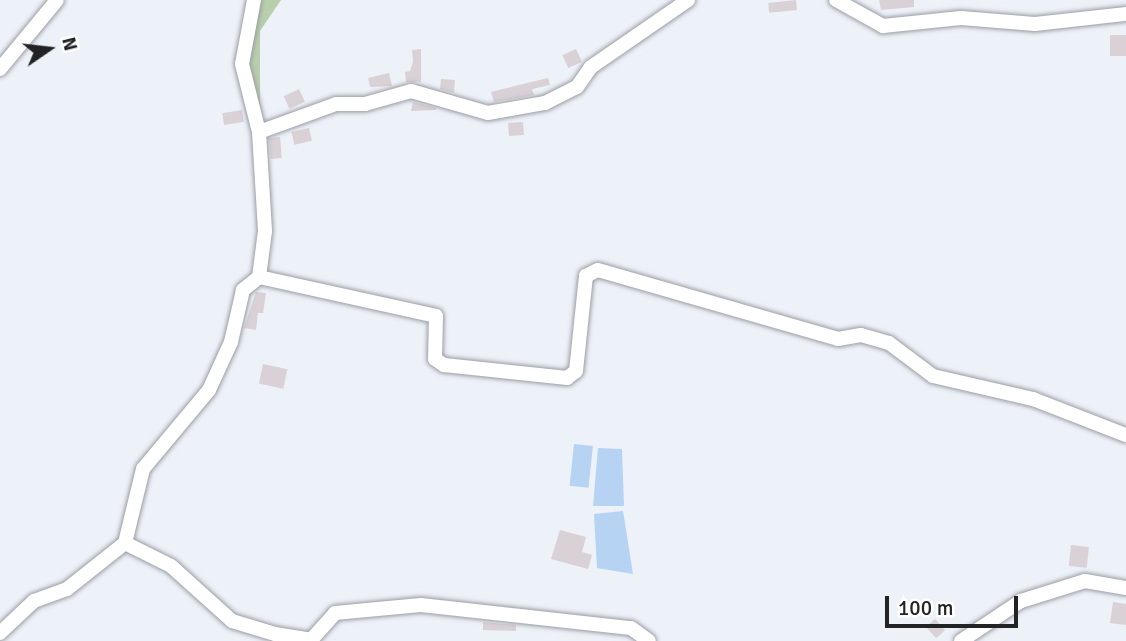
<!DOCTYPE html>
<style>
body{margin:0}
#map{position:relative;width:1126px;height:641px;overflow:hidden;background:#edf1f8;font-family:Signika,sans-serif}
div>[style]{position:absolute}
.green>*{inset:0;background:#b9cfac}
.water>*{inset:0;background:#b6d3f4;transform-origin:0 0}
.building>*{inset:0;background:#d9d1d6;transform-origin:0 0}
.roads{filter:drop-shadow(0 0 2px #9a9da4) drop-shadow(0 0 2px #9a9da4)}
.minor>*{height:14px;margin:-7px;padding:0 7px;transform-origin:7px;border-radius:7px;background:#fff}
span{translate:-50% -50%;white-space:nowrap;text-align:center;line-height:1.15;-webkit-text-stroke:5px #fff;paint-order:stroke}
.north{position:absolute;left:14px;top:14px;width:70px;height:70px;-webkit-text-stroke:5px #fff;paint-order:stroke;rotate:76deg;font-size:19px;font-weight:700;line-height:28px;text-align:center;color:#222325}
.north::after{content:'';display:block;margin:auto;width:24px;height:32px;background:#222325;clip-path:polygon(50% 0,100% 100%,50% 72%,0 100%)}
.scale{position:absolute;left:885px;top:596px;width:133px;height:32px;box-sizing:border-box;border:4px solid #222325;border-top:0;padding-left:9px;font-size:21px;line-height:24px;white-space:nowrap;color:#222325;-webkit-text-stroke:5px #fff;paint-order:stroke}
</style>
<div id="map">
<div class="green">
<div style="clip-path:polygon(259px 0,281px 0,260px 31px,260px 115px,247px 59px)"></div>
</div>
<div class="water">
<div style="left:574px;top:444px;width:19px;height:42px;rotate:6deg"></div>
<div style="clip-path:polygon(598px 448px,622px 449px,624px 506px,593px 506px)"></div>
<div style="clip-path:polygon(623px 511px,633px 574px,597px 568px,594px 514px)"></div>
</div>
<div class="building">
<div style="left:796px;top:0;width:10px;height:28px;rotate:84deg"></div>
<div style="clip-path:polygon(879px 0,914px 0,914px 7px,881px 10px)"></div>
<div style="left:1126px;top:35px;width:21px;height:16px;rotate:90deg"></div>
<div style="clip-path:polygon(421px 49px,421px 82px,406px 82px,405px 72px,410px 71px,413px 62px,412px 50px)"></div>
<div style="left:576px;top:49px;width:14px;height:15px;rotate:65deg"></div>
<div style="clip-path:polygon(389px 73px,392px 86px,370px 87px,368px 78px)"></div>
<div style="clip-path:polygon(548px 78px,550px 85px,532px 89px,534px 95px,494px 102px,491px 92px)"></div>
<div style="clip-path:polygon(441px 79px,455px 80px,454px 93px,440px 89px)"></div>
<div style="left:299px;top:89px;width:14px;height:17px;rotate:65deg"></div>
<div style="clip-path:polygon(413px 102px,436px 108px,436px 110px,411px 111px)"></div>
<div style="left:242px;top:110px;width:12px;height:20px;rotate:81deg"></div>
<div style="left:523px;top:122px;width:13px;height:15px;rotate:86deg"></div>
<div style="left:309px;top:128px;width:13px;height:18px;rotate:77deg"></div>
<div style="left:280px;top:137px;width:21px;height:11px;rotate:85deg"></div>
<div style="clip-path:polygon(256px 292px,266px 293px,263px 313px,258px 313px,256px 330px,244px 328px)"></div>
<div style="left:263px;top:364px;width:25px;height:20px;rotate:12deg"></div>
<div style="clip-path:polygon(560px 530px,586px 537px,582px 552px,592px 555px,588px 569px,551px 559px)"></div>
<div style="left:1071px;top:545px;width:18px;height:21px;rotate:6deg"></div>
<div style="clip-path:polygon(1113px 602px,1126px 604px,1126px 625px,1110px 623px)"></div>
<div style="left:935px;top:619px;width:15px;height:12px;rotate:48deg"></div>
<div style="clip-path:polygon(483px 622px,516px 625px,516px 631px,483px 630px)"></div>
</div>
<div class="roads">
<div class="minor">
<div style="left:254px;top:0;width:65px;rotate:100.6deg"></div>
<div style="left:242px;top:64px;width:70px;rotate:76deg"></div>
<div style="left:259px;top:132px;width:99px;rotate:86.5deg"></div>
<div style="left:265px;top:231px;width:46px;rotate:97.4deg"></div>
<div style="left:259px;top:277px;width:21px;rotate:141deg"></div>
<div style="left:243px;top:290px;width:53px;rotate:103deg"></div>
<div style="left:231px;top:342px;width:53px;rotate:114.6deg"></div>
<div style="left:209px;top:390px;width:103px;rotate:129.9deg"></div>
<div style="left:143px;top:469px;width:76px;rotate:103.7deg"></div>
<div style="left:125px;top:543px;width:51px;rotate:26.6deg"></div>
<div style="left:171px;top:566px;width:82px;rotate:42deg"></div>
<div style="left:232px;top:621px;width:45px;rotate:16.8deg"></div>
<div style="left:275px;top:634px;width:36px;rotate:9deg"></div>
<div style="left:311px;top:640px;width:36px;rotate:-48deg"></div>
<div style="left:335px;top:613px;width:86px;rotate:-5.3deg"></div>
<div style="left:421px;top:605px;width:211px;rotate:6.3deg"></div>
<div style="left:631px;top:628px;width:22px;rotate:36deg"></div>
<div style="left:836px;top:0;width:54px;rotate:29deg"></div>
<div style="left:883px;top:26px;width:78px;rotate:-5.9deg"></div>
<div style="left:961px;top:18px;width:74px;rotate:4.6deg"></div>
<div style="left:1035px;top:24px;width:92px;rotate:-6.3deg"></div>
<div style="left:0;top:69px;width:89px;rotate:-50.4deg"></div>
<div style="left:259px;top:132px;width:82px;rotate:-20deg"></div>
<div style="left:336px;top:104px;width:29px"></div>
<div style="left:365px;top:104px;width:48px;rotate:-15.8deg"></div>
<div style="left:411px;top:91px;width:80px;rotate:15.9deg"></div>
<div style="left:488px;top:113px;width:58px;rotate:-10deg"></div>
<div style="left:545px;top:103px;width:36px;rotate:-27deg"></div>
<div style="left:577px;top:87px;width:24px;rotate:-55deg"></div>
<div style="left:591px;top:67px;width:118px;rotate:-34.6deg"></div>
<div style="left:259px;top:277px;width:181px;rotate:12.4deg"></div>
<div style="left:436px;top:316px;width:43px;rotate:91.3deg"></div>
<div style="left:435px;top:359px;width:11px;rotate:34deg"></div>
<div style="left:444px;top:365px;width:124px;rotate:6deg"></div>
<div style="left:567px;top:378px;width:11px;rotate:-38deg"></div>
<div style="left:576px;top:371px;width:96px;rotate:-84deg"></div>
<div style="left:586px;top:276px;width:13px;rotate:-27deg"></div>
<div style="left:598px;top:270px;width:250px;rotate:16deg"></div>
<div style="left:838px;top:339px;width:23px;rotate:-10deg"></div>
<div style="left:861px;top:335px;width:29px;rotate:16deg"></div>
<div style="left:889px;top:343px;width:55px;rotate:36.9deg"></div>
<div style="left:933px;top:376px;width:103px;rotate:13deg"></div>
<div style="left:1033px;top:399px;width:100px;rotate:21.2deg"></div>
<div style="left:0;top:633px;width:47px;rotate:-43.3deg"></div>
<div style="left:34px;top:601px;width:35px;rotate:-20deg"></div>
<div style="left:67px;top:589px;width:74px;rotate:-38.4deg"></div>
<div style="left:961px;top:641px;width:72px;rotate:-33.7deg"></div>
<div style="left:1021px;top:601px;width:67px;rotate:-17.4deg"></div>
<div style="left:1085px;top:581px;width:42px;rotate:9.7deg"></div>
</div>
</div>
<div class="north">N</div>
<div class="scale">100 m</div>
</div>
